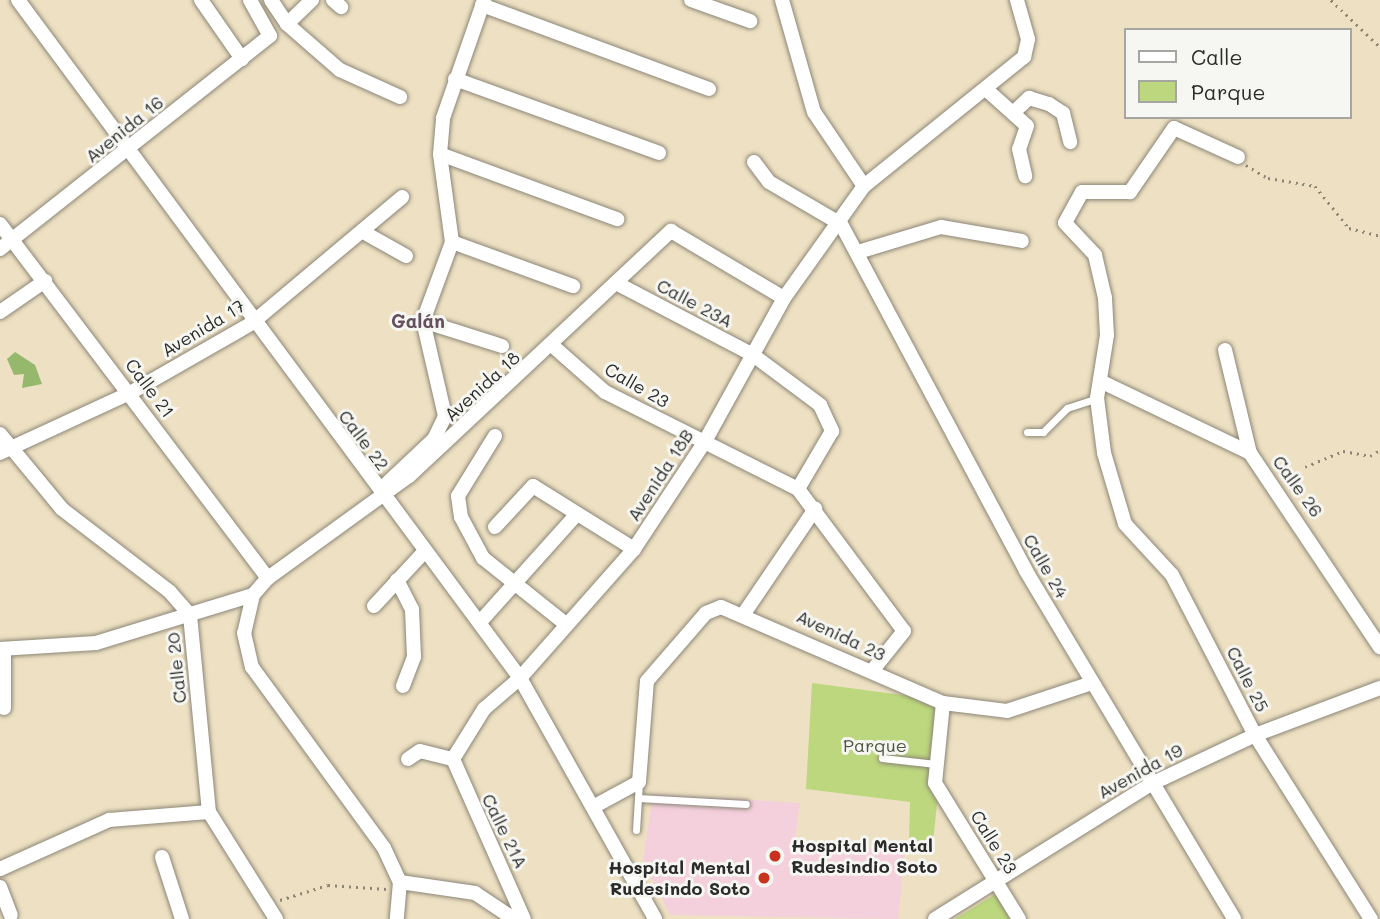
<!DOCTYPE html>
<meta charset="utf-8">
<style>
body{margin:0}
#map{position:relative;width:1380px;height:919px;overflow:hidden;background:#eee1c3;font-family:Mali,sans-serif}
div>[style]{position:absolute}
.built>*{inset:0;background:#f4cfdc}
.green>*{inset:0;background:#bcd77d}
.forest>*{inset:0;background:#95b86c}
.path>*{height:2.5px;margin-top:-1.25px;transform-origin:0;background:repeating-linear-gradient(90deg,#8c8677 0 2px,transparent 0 7px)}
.roads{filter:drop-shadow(0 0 2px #8c8677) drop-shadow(0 0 2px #8c8677)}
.service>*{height:7px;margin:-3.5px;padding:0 3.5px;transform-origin:3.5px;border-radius:3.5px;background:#fff}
.minor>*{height:14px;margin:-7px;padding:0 7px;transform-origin:7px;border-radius:7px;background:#fff}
.dots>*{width:19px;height:19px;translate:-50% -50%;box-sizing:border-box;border:4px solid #f6f6f2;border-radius:50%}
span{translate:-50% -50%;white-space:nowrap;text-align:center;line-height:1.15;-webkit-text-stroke:6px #f6f6f2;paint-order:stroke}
.street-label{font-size:18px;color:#2b2b2b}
.park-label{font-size:18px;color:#4f5640}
.poi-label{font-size:18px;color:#2b2b2b;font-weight:700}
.left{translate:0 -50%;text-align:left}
.right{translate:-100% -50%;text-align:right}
.neighbourhood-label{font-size:19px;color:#65505e;font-weight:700}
.legend{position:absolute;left:1124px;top:28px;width:228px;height:91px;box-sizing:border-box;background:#f6f6f2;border:2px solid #a5a5a2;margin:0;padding:9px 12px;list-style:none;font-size:21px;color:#2b2b2b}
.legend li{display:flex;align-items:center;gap:14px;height:35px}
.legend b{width:35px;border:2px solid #a5a5a2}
</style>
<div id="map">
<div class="built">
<div style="clip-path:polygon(653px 794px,800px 803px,795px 840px,905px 851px,898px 919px,670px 915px,643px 861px)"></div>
</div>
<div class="green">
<div style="clip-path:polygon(812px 683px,947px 701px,933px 844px,909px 841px,910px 802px,806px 789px)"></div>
<div style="clip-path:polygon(999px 892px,1014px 919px,955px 919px)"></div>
</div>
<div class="forest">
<div style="clip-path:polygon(15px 352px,35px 365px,42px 384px,22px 388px,24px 374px,14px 375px,7px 359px)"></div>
</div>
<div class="path">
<div style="left:1331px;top:0;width:68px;rotate:43.8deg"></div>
<div style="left:1246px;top:165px;width:26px;rotate:31deg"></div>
<div style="left:1268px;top:178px;width:48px;rotate:9.7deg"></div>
<div style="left:1315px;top:186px;width:54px;rotate:51deg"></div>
<div style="left:1349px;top:228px;width:32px;rotate:14deg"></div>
<div style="left:1305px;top:467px;width:41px;rotate:-22.8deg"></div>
<div style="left:1343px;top:451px;width:27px;rotate:10deg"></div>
<div style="left:1370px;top:456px;width:12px;rotate:-31deg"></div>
<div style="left:280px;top:900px;width:50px;rotate:-17.4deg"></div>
<div style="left:328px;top:885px;width:59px;rotate:3.9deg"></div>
</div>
<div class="roads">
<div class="service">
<div style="left:1027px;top:432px;width:16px"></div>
<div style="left:1043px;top:432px;width:34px;rotate:-45deg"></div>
<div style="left:1067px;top:408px;width:32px;rotate:-18deg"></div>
<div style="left:882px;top:758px;width:54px;rotate:6.3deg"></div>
<div style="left:638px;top:798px;width:108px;rotate:3.2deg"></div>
<div style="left:636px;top:830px;width:48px;rotate:-86.4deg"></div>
</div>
<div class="minor">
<div style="left:18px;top:0;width:844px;rotate:53.48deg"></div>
<div style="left:520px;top:678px;width:276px;rotate:60.7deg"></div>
<div style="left:201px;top:0;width:72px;rotate:55.2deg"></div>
<div style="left:271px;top:0;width:29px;rotate:56deg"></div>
<div style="left:287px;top:24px;width:70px;rotate:41deg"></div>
<div style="left:340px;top:70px;width:66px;rotate:24.2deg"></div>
<div style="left:333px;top:0;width:11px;rotate:41deg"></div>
<div style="left:691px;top:0;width:63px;rotate:19.6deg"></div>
<div style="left:782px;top:0;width:116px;rotate:74.1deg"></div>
<div style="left:814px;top:112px;width:89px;rotate:56deg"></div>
<div style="left:482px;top:5px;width:242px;rotate:20.3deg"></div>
<div style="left:287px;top:24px;width:35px;rotate:-44deg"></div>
<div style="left:455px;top:79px;width:217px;rotate:19.9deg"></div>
<div style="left:988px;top:91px;width:52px;rotate:41.9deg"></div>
<div style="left:1027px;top:126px;width:24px;rotate:109deg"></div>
<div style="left:1019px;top:149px;width:28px;rotate:77deg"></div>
<div style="left:1014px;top:112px;width:21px;rotate:-43deg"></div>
<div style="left:1029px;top:98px;width:21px;rotate:17deg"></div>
<div style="left:1049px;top:104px;width:17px;rotate:33deg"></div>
<div style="left:1063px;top:113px;width:30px;rotate:76deg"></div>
<div style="left:440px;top:154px;width:189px;rotate:20.2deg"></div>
<div style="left:1238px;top:157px;width:70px;rotate:-155.6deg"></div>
<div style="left:1174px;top:128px;width:78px;rotate:124.5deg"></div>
<div style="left:1130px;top:192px;width:48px;rotate:180deg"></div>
<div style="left:1082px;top:192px;width:35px;rotate:119deg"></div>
<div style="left:1065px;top:223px;width:44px;rotate:46.8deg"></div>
<div style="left:1095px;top:255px;width:44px;rotate:76.9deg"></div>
<div style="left:1105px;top:298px;width:37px;rotate:87deg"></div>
<div style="left:1107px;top:335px;width:64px;rotate:99deg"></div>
<div style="left:1097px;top:398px;width:55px;rotate:82.7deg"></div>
<div style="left:1104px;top:453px;width:74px;rotate:73.5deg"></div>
<div style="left:1125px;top:524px;width:69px;rotate:47.3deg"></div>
<div style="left:1172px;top:575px;width:180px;rotate:62.6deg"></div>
<div style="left:1255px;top:735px;width:218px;rotate:57.8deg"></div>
<div style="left:754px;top:162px;width:25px;rotate:53deg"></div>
<div style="left:769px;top:182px;width:83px;rotate:30.3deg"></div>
<div style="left:841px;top:224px;width:393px;rotate:61.9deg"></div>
<div style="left:1026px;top:571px;width:405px;rotate:59.1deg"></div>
<div style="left:0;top:224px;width:444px;rotate:52.9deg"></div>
<div style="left:365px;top:233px;width:47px;rotate:29.3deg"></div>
<div style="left:452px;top:242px;width:129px;rotate:20deg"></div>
<div style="left:0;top:249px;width:344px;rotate:-38.3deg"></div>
<div style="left:270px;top:36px;width:41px;rotate:-119.1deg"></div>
<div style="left:858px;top:252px;width:87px;rotate:-16.8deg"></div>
<div style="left:941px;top:227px;width:82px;rotate:9.8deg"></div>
<div style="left:618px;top:284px;width:153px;rotate:27.7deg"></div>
<div style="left:753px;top:355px;width:84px;rotate:36.7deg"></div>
<div style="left:820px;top:405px;width:29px;rotate:65deg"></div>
<div style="left:832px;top:431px;width:67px;rotate:120.4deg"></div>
<div style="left:0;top:312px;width:55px;rotate:-34.6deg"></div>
<div style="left:423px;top:321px;width:83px;rotate:17.6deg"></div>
<div style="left:554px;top:347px;width:68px;rotate:41.4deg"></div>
<div style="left:605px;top:392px;width:216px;rotate:26.7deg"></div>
<div style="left:798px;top:489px;width:177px;rotate:53.3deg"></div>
<div style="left:904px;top:631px;width:51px;rotate:128.7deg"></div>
<div style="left:1225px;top:350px;width:106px;rotate:76.4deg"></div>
<div style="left:1100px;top:381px;width:166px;rotate:25.6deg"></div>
<div style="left:1250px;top:453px;width:234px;rotate:56.2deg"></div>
<div style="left:0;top:434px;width:97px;rotate:50.4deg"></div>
<div style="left:62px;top:509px;width:136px;rotate:37.5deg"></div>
<div style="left:170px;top:592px;width:30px;rotate:49deg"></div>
<div style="left:190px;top:615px;width:198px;rotate:84.5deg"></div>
<div style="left:209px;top:812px;width:126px;rotate:57.9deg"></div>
<div style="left:495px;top:436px;width:70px;rotate:121.7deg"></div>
<div style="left:458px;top:496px;width:21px;rotate:82deg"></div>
<div style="left:461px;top:517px;width:47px;rotate:61.8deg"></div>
<div style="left:483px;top:558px;width:107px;rotate:38.6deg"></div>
<div style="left:0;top:453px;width:143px;rotate:-24.8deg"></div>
<div style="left:130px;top:393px;width:141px;rotate:-29.8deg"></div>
<div style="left:252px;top:323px;width:196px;rotate:-40deg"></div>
<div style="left:383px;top:487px;width:70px;rotate:-43.3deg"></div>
<div style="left:434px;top:439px;width:25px;rotate:-64deg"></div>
<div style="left:445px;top:416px;width:98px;rotate:-103deg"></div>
<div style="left:423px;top:321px;width:84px;rotate:-69.8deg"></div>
<div style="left:452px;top:242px;width:89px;rotate:-97.8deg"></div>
<div style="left:440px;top:154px;width:36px;rotate:-85deg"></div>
<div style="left:443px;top:118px;width:125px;rotate:-70.8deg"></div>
<div style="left:495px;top:527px;width:56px;rotate:-47.2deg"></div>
<div style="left:533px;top:486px;width:119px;rotate:32deg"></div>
<div style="left:397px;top:580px;width:33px;rotate:63deg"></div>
<div style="left:412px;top:609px;width:48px;rotate:87.6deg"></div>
<div style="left:414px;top:657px;width:31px;rotate:111deg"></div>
<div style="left:253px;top:595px;width:39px;rotate:103deg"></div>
<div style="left:244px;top:633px;width:35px;rotate:77deg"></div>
<div style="left:252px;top:667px;width:224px;rotate:53.9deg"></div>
<div style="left:384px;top:848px;width:38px;rotate:65deg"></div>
<div style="left:400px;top:882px;width:37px;rotate:95deg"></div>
<div style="left:374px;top:606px;width:75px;rotate:-47.2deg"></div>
<div style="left:745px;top:612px;width:125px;rotate:-55.8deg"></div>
<div style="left:480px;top:622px;width:142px;rotate:-48.1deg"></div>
<div style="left:0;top:649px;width:96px;rotate:-3.6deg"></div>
<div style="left:96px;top:643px;width:164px;rotate:-17deg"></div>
<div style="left:253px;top:595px;width:23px;rotate:-49deg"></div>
<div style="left:268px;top:578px;width:174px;rotate:-35.9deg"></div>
<div style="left:409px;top:476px;width:359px;rotate:-43.1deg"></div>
<div style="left:671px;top:231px;width:131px;rotate:30.7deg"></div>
<div style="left:4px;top:649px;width:59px;rotate:90deg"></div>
<div style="left:943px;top:703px;width:80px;rotate:95.7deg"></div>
<div style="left:935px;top:783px;width:160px;rotate:58.3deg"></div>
<div style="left:408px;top:759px;width:14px;rotate:-34deg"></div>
<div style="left:420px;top:751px;width:34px;rotate:14deg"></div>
<div style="left:453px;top:759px;width:175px;rotate:66.1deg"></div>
<div style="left:453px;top:759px;width:59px;rotate:-58.2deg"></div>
<div style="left:484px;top:709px;width:48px;rotate:-40.7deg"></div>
<div style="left:520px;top:678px;width:172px;rotate:-48.5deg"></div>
<div style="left:634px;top:549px;width:127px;rotate:-56.6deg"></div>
<div style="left:704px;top:443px;width:166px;rotate:-61.1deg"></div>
<div style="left:784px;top:298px;width:138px;rotate:-54.5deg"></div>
<div style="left:864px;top:186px;width:206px;rotate:-38.9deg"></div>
<div style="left:1024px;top:57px;width:18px;rotate:-77deg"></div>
<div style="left:1028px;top:39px;width:41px;rotate:-105.8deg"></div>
<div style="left:593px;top:807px;width:52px;rotate:-28.5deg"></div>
<div style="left:639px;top:782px;width:101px;rotate:-85.5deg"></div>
<div style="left:647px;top:681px;width:90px;rotate:-49.1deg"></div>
<div style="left:706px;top:613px;width:16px;rotate:-22deg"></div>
<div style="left:721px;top:607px;width:242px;rotate:23.4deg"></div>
<div style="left:943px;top:703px;width:64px;rotate:7.1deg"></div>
<div style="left:1007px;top:711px;width:89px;rotate:-18.2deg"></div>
<div style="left:162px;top:857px;width:65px;rotate:72.1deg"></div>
<div style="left:0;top:869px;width:120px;rotate:-24.2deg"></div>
<div style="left:109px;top:820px;width:100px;rotate:-4.6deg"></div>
<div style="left:400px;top:882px;width:76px;rotate:8.3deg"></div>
<div style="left:475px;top:893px;width:47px;rotate:33.7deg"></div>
<div style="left:0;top:887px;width:30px;rotate:69deg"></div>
<div style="left:935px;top:919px;width:255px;rotate:-32deg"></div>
<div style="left:1151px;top:784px;width:115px;rotate:-25.2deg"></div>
<div style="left:1255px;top:735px;width:134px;rotate:-20.6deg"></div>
</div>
</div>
<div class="dots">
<div style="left:775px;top:856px;background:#c8321e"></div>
<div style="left:764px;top:878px;background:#c8321e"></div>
</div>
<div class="street-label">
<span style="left:124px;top:129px;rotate:-39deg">Avenida 16</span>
<span style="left:695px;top:303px;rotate:28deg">Calle 23A</span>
<span style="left:203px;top:328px;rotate:-31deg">Avenida 17</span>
<span style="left:637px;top:385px;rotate:30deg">Calle 23</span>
<span style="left:482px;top:386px;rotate:-42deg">Avenida 18</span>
<span style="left:150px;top:388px;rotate:53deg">Calle 21</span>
<span style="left:364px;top:440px;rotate:53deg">Calle 22</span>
<span style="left:660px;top:475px;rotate:-57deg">Avenida 18B</span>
<span style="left:1298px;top:486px;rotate:54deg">Calle 26</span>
<span style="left:1046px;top:566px;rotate:60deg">Calle 24</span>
<span style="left:841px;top:635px;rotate:25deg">Avenida 23</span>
<span style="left:176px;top:668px;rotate:-96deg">Calle 20</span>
<span style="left:1248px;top:679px;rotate:63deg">Calle 25</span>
<span style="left:1140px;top:771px;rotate:-29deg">Avenida 19</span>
<span style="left:505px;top:831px;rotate:64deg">Calle 21A</span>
<span style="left:994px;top:842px;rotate:58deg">Calle 23</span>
</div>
<div class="park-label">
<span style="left:875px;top:745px">Parque</span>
</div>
<div class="poi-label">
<span class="left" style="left:791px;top:856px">Hospital Mental<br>Rudesindio Soto</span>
<span class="right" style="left:750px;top:878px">Hospital Mental<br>Rudesindo Soto</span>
</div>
<div class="neighbourhood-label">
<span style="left:418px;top:321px">Galán</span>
</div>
<ul class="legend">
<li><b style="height:9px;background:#fff"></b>Calle</li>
<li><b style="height:19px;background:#bcd77d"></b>Parque</li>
</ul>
</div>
